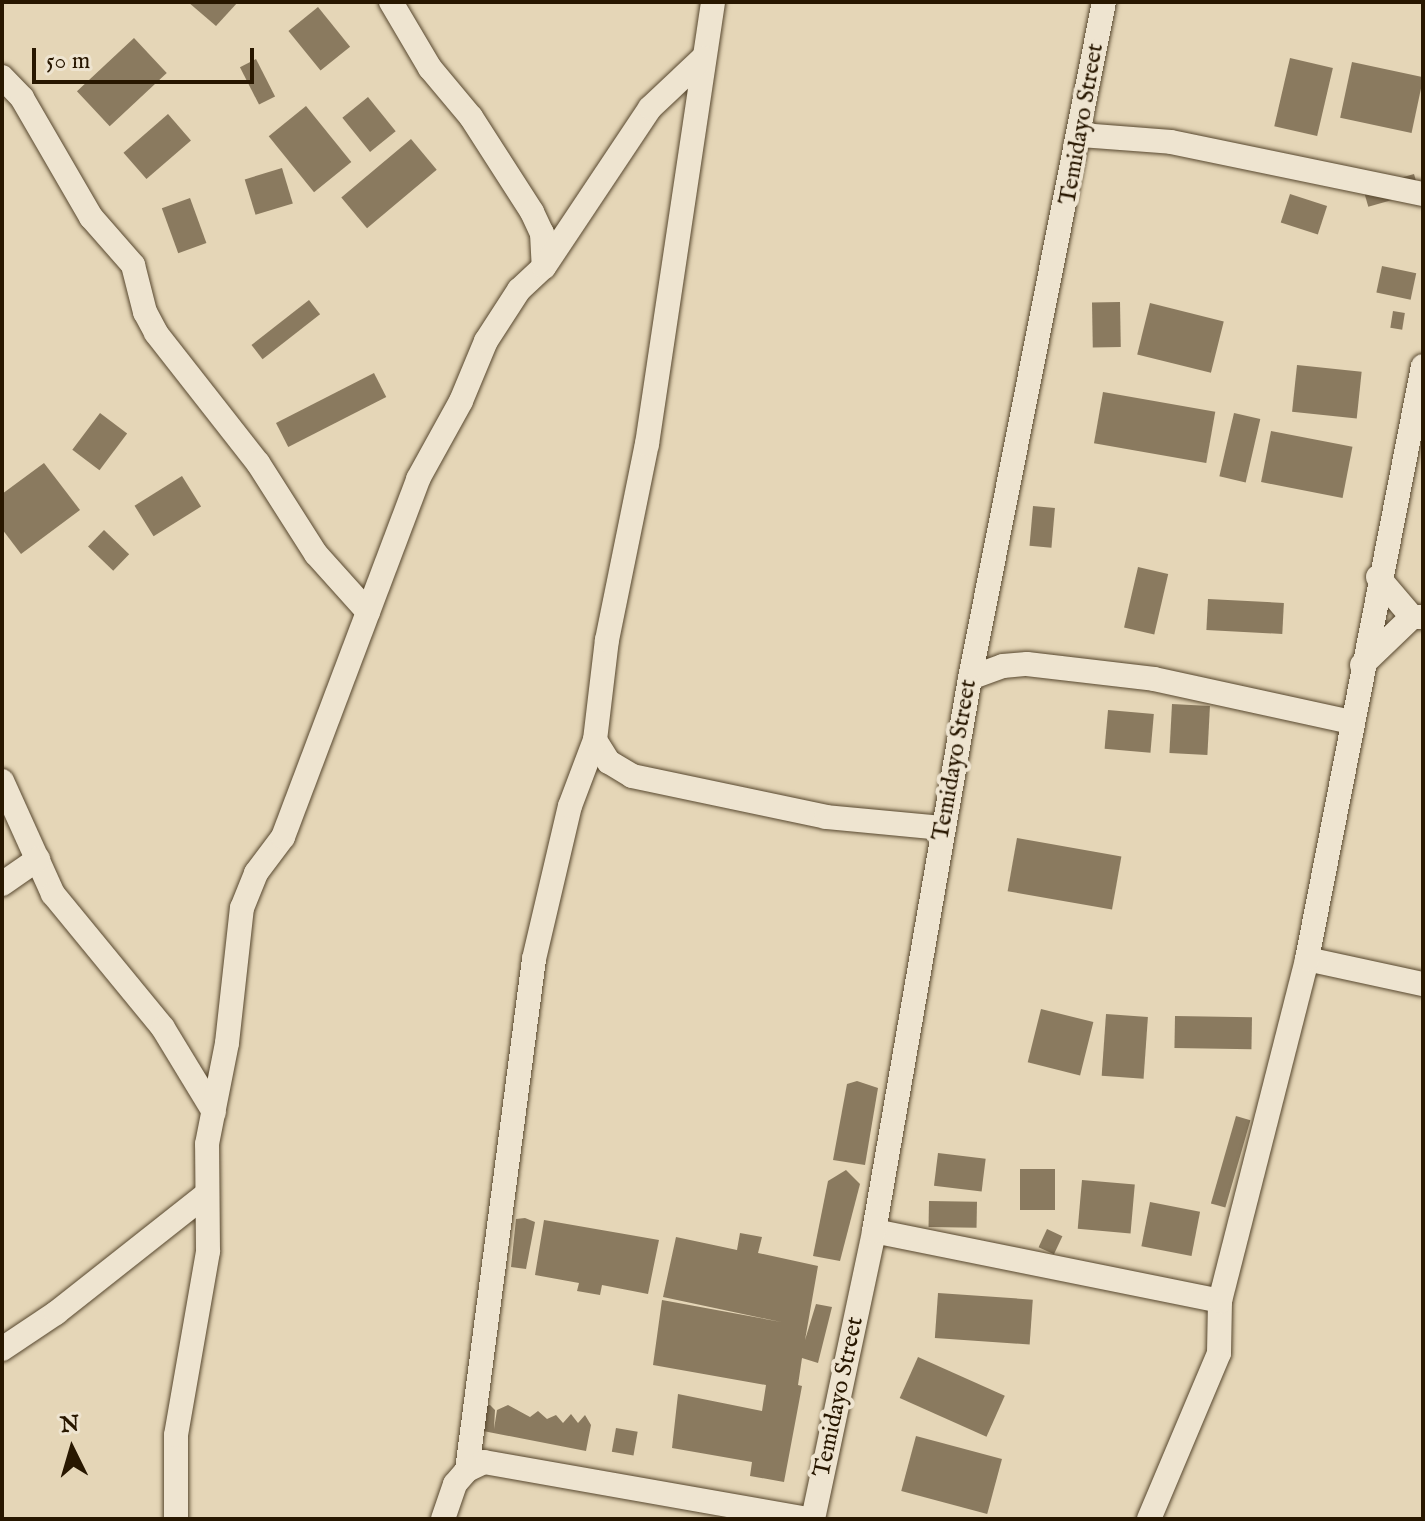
<!DOCTYPE html>
<style>
body{margin:0}
#map{position:relative;width:1425px;height:1521px;overflow:hidden;background:#e5d6b7;font-family:"IM FELL English",serif}
div>[style]{position:absolute}
.building>*{inset:0;background:#8a7a5f;transform-origin:0 0}
.roads{filter:drop-shadow(0 0 2px #57472e) drop-shadow(0 0 2px #57472e)}
.street>*{height:24px;margin:-12px;padding:0 12px;transform-origin:12px;border-radius:12px;background:#eee4d0}
span{translate:-50% -50%;white-space:nowrap;text-align:center;line-height:1.15;-webkit-text-stroke:8px #eee4d0;paint-order:stroke}
.street-label{font-size:24px;color:#281700}
.frame{position:absolute;inset:0;border:4px solid #281700;pointer-events:none}
.north{position:absolute;left:32px;top:1409px;width:80px;height:80px;-webkit-text-stroke:6px #eee4d0;paint-order:stroke;rotate:355deg;font-size:22px;font-weight:700;line-height:32px;text-align:center;color:#281700}
.north::after{content:'';display:block;margin:auto;width:28px;height:36px;background:#281700;clip-path:polygon(50% 0,100% 100%,50% 72%,0 100%)}
.scale{position:absolute;left:32px;top:48px;width:222px;height:36px;box-sizing:border-box;border:4px solid #281700;border-top:0;padding-left:10px;font-size:24px;line-height:28px;white-space:nowrap;color:#281700;-webkit-text-stroke:6px #eee4d0;paint-order:stroke}
</style>
<div id="map">
<div class="building">
<div style="clip-path:polygon(188px 2px,238px 2px,216px 26px)"></div>
<div style="left:318px;top:7px;width:51px;height:38px;rotate:51deg"></div>
<div style="left:134px;top:38px;width:48px;height:78px;rotate:47deg"></div>
<div style="left:1290px;top:58px;width:44px;height:70px;rotate:13deg"></div>
<div style="left:256px;top:59px;width:42px;height:18px;rotate:63deg"></div>
<div style="left:1352px;top:62px;width:73px;height:57px;rotate:12deg"></div>
<div style="left:368px;top:97px;width:44px;height:33px;rotate:51deg"></div>
<div style="left:306px;top:106px;width:72px;height:48px;rotate:51deg"></div>
<div style="left:168px;top:114px;width:35px;height:59px;rotate:49deg"></div>
<div style="left:411px;top:139px;width:40px;height:91px;rotate:50deg"></div>
<div style="left:282px;top:168px;width:37px;height:39px;rotate:73deg"></div>
<div style="left:1414px;top:174px;width:19px;height:53px;rotate:74deg"></div>
<div style="left:1290px;top:194px;width:39px;height:30px;rotate:18deg"></div>
<div style="left:190px;top:198px;width:48px;height:30px;rotate:70deg"></div>
<div style="left:1382px;top:266px;width:35px;height:27px;rotate:12deg"></div>
<div style="left:309px;top:300px;width:18px;height:73px;rotate:52deg"></div>
<div style="left:1120px;top:302px;width:45px;height:28px;rotate:89deg"></div>
<div style="left:1150px;top:303px;width:76px;height:53px;rotate:14deg"></div>
<div style="left:1393px;top:311px;width:12px;height:17px;rotate:9deg"></div>
<div style="left:1297px;top:365px;width:65px;height:47px;rotate:6deg"></div>
<div style="left:374px;top:373px;width:27px;height:110px;rotate:63deg"></div>
<div style="left:1103px;top:392px;width:114px;height:52px;rotate:10deg"></div>
<div style="left:100px;top:413px;width:34px;height:46px;rotate:37deg"></div>
<div style="left:1234px;top:413px;width:27px;height:65px;rotate:13deg"></div>
<div style="left:1271px;top:431px;width:83px;height:52px;rotate:11deg"></div>
<div style="clip-path:polygon(44px 463px,80px 510px,21px 554px,2px 529px,2px 494px)"></div>
<div style="left:182px;top:476px;width:36px;height:56px;rotate:58deg"></div>
<div style="left:1033px;top:506px;width:22px;height:40px;rotate:5deg"></div>
<div style="left:104px;top:530px;width:35px;height:23px;rotate:44deg"></div>
<div style="left:1138px;top:567px;width:31px;height:62px;rotate:13deg"></div>
<div style="left:1208px;top:599px;width:76px;height:31px;rotate:3deg"></div>
<div style="left:1172px;top:704px;width:38px;height:49px;rotate:3deg"></div>
<div style="left:1108px;top:710px;width:46px;height:39px;rotate:5deg"></div>
<div style="left:1017px;top:838px;width:106px;height:54px;rotate:10deg"></div>
<div style="left:1041px;top:1009px;width:54px;height:55px;rotate:14deg"></div>
<div style="left:1106px;top:1014px;width:42px;height:62px;rotate:4deg"></div>
<div style="left:1175px;top:1016px;width:77px;height:32px;rotate:1deg"></div>
<div style="clip-path:polygon(857px 1081px,878px 1088px,865px 1165px,833px 1160px,847px 1084px)"></div>
<div style="left:1236px;top:1116px;width:15px;height:91px;rotate:16deg"></div>
<div style="left:938px;top:1153px;width:48px;height:33px;rotate:7deg"></div>
<div style="left:1020px;top:1169px;width:35px;height:41px"></div>
<div style="clip-path:polygon(846px 1170px,860px 1184px,840px 1261px,813px 1256px,828px 1181px)"></div>
<div style="left:1082px;top:1180px;width:53px;height:49px;rotate:5deg"></div>
<div style="left:929px;top:1201px;width:48px;height:26px;rotate:1deg"></div>
<div style="left:1150px;top:1202px;width:51px;height:45px;rotate:11deg"></div>
<div style="clip-path:polygon(525px 1218px,535px 1222px,526px 1269px,511px 1267px,516px 1219px)"></div>
<div style="clip-path:polygon(544px 1220px,659px 1240px,648px 1294px,602px 1285px,600px 1295px,577px 1291px,579px 1283px,535px 1275px)"></div>
<div style="left:1047px;top:1229px;width:17px;height:20px;rotate:25deg"></div>
<div style="clip-path:polygon(740px 1233px,762px 1237px,758px 1253px,818px 1266px,805px 1340px,816px 1304px,832px 1307px,818px 1363px,802px 1358px,798px 1385px,802px 1386px,784px 1482px,750px 1476px,752px 1462px,672px 1448px,678px 1394px,762px 1411px,766px 1385px,653px 1365px,662px 1300px,781px 1322px,663px 1297px,676px 1237px,737px 1250px)"></div>
<div style="left:938px;top:1293px;width:95px;height:45px;rotate:4deg"></div>
<div style="left:918px;top:1357px;width:95px;height:45px;rotate:24deg"></div>
<div style="clip-path:polygon(490px 1405px,495px 1410px,494px 1429px,497px 1410px,508px 1405px,530px 1417px,538px 1411px,547px 1419px,556px 1415px,563px 1423px,571px 1414px,578px 1423px,585px 1415px,591px 1425px,586px 1451px,478px 1430px,481px 1406px)"></div>
<div style="left:616px;top:1428px;width:22px;height:24px;rotate:10deg"></div>
<div style="left:916px;top:1436px;width:89px;height:57px;rotate:15deg"></div>
</div>
<div class="roads">
<div class="street">
<div style="left:391px;top:2px;width:77px;rotate:59.4deg"></div>
<div style="left:430px;top:68px;width:64px;rotate:50.1deg"></div>
<div style="left:471px;top:117px;width:113px;rotate:57.3deg"></div>
<div style="left:532px;top:212px;width:23px;rotate:65deg"></div>
<div style="left:542px;top:233px;width:34px;rotate:87deg"></div>
<div style="left:2px;top:77px;width:29px;rotate:46deg"></div>
<div style="left:22px;top:98px;width:138px;rotate:59.9deg"></div>
<div style="left:91px;top:217px;width:64px;rotate:48.8deg"></div>
<div style="left:133px;top:265px;width:49px;rotate:75.7deg"></div>
<div style="left:145px;top:312px;width:24px;rotate:62deg"></div>
<div style="left:156px;top:333px;width:165px;rotate:51.9deg"></div>
<div style="left:258px;top:463px;width:108px;rotate:57.5deg"></div>
<div style="left:316px;top:554px;width:78px;rotate:48.1deg"></div>
<div style="left:1081px;top:135px;width:90px;rotate:4.4deg"></div>
<div style="left:1171px;top:142px;width:257px;rotate:11.7deg"></div>
<div style="left:1378px;top:577px;width:52px;rotate:49.6deg"></div>
<div style="left:1412px;top:617px;width:11px"></div>
<div style="left:1362px;top:665px;width:69px;rotate:-43.8deg"></div>
<div style="left:970px;top:678px;width:35px;rotate:-20deg"></div>
<div style="left:1003px;top:666px;width:24px;rotate:-5deg"></div>
<div style="left:1027px;top:664px;width:128px;rotate:6.7deg"></div>
<div style="left:1154px;top:679px;width:203px;rotate:12.3deg"></div>
<div style="left:595px;top:740px;width:26px;rotate:58deg"></div>
<div style="left:609px;top:762px;width:27px;rotate:31deg"></div>
<div style="left:632px;top:776px;width:198px;rotate:11.9deg"></div>
<div style="left:826px;top:817px;width:118px;rotate:5.4deg"></div>
<div style="left:2px;top:781px;width:124px;rotate:65.7deg"></div>
<div style="left:53px;top:894px;width:173px;rotate:50.6deg"></div>
<div style="left:163px;top:1028px;width:98px;rotate:58.7deg"></div>
<div style="left:2px;top:884px;width:44px;rotate:-34.8deg"></div>
<div style="left:1307px;top:959px;width:119px;rotate:12.2deg"></div>
<div style="left:874px;top:1231px;width:353px;rotate:11.4deg"></div>
<div style="left:2px;top:1349px;width:65px;rotate:-33.7deg"></div>
<div style="left:56px;top:1313px;width:189px;rotate:-38.3deg"></div>
<div style="left:467px;top:1470px;width:515px;rotate:-82.53deg"></div>
<div style="left:534px;top:959px;width:157px;rotate:-76.8deg"></div>
<div style="left:570px;top:806px;width:71px;rotate:-69.3deg"></div>
<div style="left:595px;top:740px;width:101px;rotate:-83.2deg"></div>
<div style="left:607px;top:640px;width:200px;rotate:-78.5deg"></div>
<div style="left:647px;top:444px;width:447px;rotate:-81.5deg"></div>
<div style="left:176px;top:1519px;width:84px;rotate:-90deg"></div>
<div style="left:176px;top:1435px;width:187px;rotate:-80.1deg"></div>
<div style="left:208px;top:1251px;width:107px;rotate:-90.5deg"></div>
<div style="left:207px;top:1144px;width:103px;rotate:-78.8deg"></div>
<div style="left:227px;top:1043px;width:136px;rotate:-83.7deg"></div>
<div style="left:242px;top:908px;width:38px;rotate:-68deg"></div>
<div style="left:256px;top:873px;width:45px;rotate:-53.1deg"></div>
<div style="left:283px;top:837px;width:383px;rotate:-69.3deg"></div>
<div style="left:418px;top:479px;width:89px;rotate:-61.1deg"></div>
<div style="left:461px;top:401px;width:65px;rotate:-67.4deg"></div>
<div style="left:486px;top:341px;width:61px;rotate:-57.1deg"></div>
<div style="left:519px;top:290px;width:34px;rotate:-43deg"></div>
<div style="left:544px;top:267px;width:191px;rotate:-56.3deg"></div>
<div style="left:650px;top:108px;width:73px;rotate:-43.3deg"></div>
<div style="left:443px;top:1519px;width:37px;rotate:-71deg"></div>
<div style="left:455px;top:1484px;width:18px;rotate:-49deg"></div>
<div style="left:467px;top:1470px;width:19px;rotate:-25deg"></div>
<div style="left:484px;top:1462px;width:329px;rotate:10deg"></div>
<div style="left:813px;top:1519px;width:294px;rotate:-78deg"></div>
<div style="left:874px;top:1231px;width:561px;rotate:-80.15deg"></div>
<div style="left:970px;top:678px;width:689px;rotate:-78.79deg"></div>
<div style="left:1149px;top:1519px;width:180px;rotate:-67.1deg"></div>
<div style="left:1219px;top:1353px;width:52px;rotate:-88.9deg"></div>
<div style="left:1220px;top:1301px;width:353px;rotate:-75.7deg"></div>
<div style="left:1307px;top:959px;width:604px;rotate:-78.93deg"></div>
</div>
</div>
<div class="street-label">
<span style="left:1082px;top:124px;rotate:-80deg">Temidayo Street</span>
<span style="left:955px;top:760px;rotate:-80deg">Temidayo Street</span>
<span style="left:839px;top:1397px;rotate:-78deg">Temidayo Street</span>
</div>
<div class="frame"></div>
<div class="north">N</div>
<div class="scale">50 m</div>
</div>
